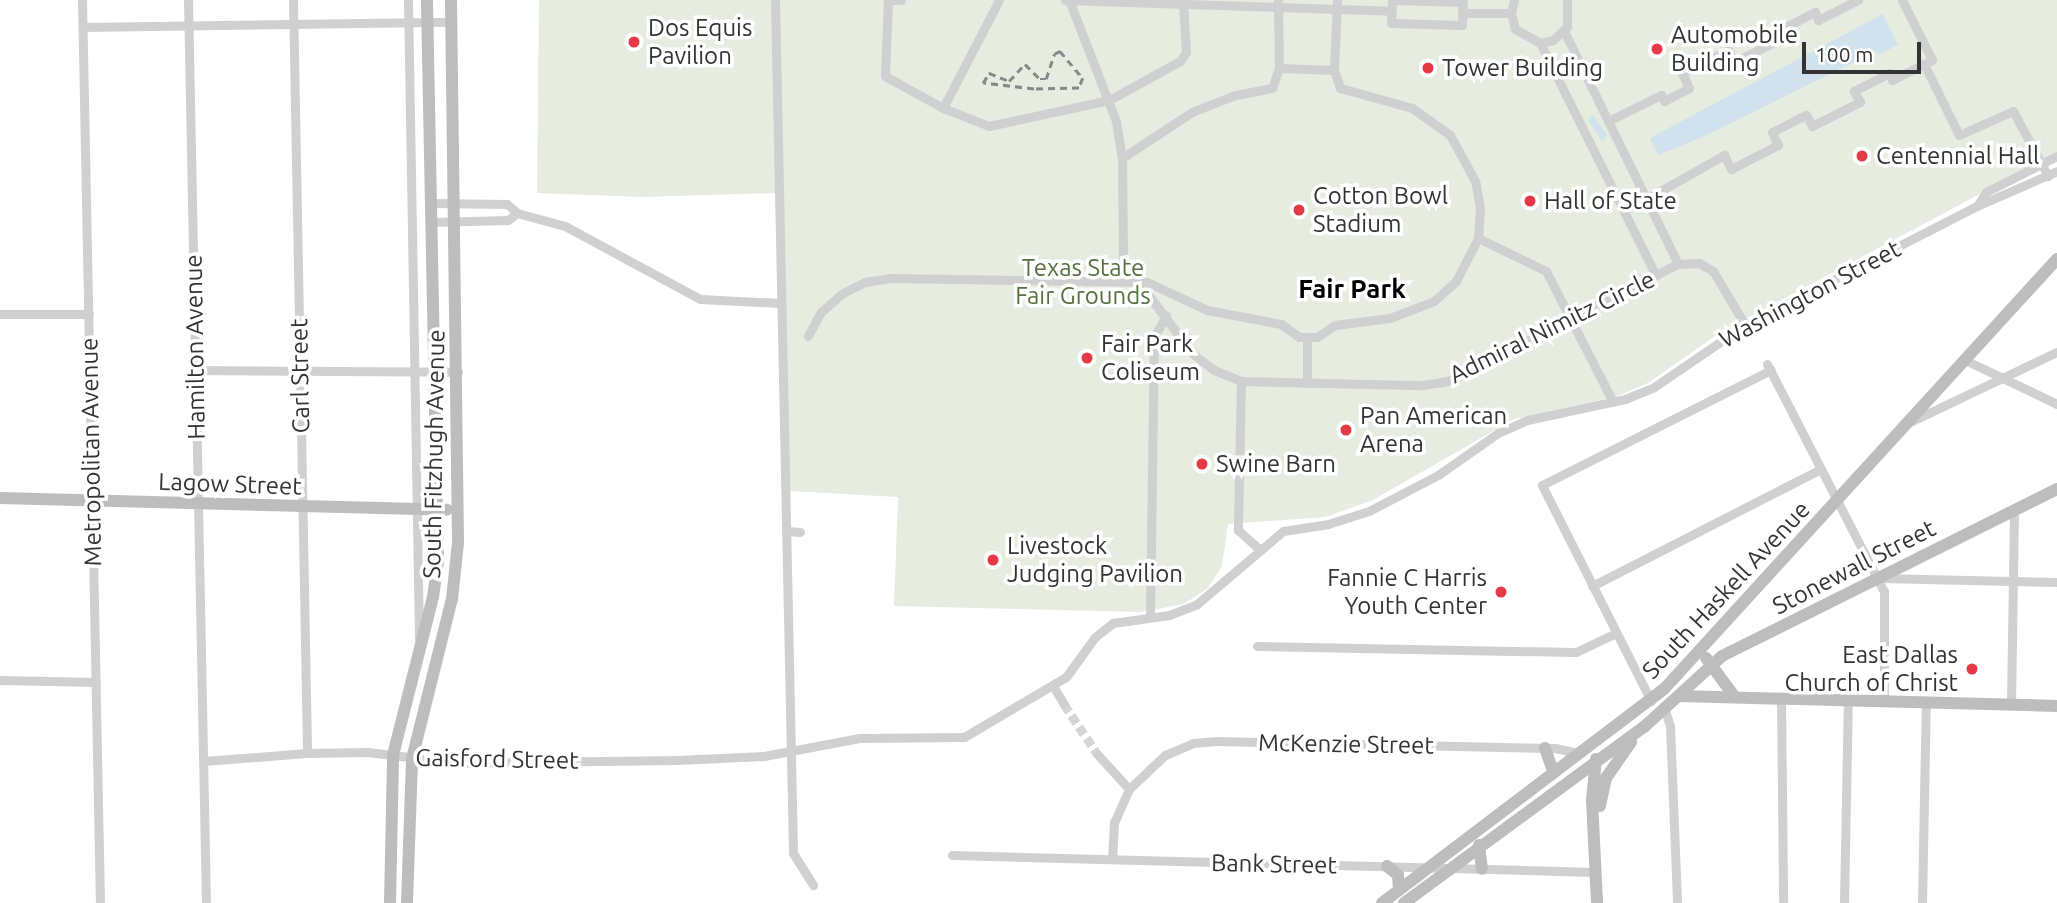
<!DOCTYPE html>
<style>
body{margin:0}
#map{position:relative;width:2057px;height:903px;overflow:hidden;background:#fff;font-family:Ubuntu,sans-serif}
div>[style]{position:absolute}
.green>*{inset:0;background:#e6ecdf}
.water>*{inset:0;background:#cfe2ee}
.street-tunnel>*{height:9px;margin-top:-4.5px;transform-origin:0;background:repeating-linear-gradient(90deg,#d6d6d6 0 9px,transparent 0 13.5px)}
.street>*{height:9px;margin:-4.5px;padding:0 4.5px;transform-origin:4.5px;border-radius:4.5px;background:#d0d0d0}
.secondary>*{height:12px;margin:-6px;padding:0 6px;transform-origin:6px;border-radius:6px;background:#bdbdbd}
.rail>*{height:2.5px;margin-top:-1.25px;transform-origin:0;background:repeating-linear-gradient(90deg,#888 0 7px,transparent 0 12px)}
.dots>*{width:19px;height:19px;translate:-50% -50%;box-sizing:border-box;border:4px solid #fff;border-radius:50%}
span{translate:-50% -50%;white-space:nowrap;text-align:center;line-height:1.15;-webkit-text-stroke:7px #fff;paint-order:stroke}
.poi-label{font-size:24px;color:#333}
.left{translate:0 -50%;text-align:left}
.right{translate:-100% -50%;text-align:right}
.park-label{font-size:24px;color:#56703f}
.street-label{font-size:24px;color:#333}
.neighbourhood-label{font-size:26px;color:#000;font-weight:700}
.scale{position:absolute;left:1802px;top:42px;width:119px;height:32px;box-sizing:border-box;border:4px solid #333;border-top:0;padding-left:9px;font-size:21px;line-height:24px;white-space:nowrap;color:#333;-webkit-text-stroke:5px #fff;paint-order:stroke}
</style>
<div id="map">
<div class="green">
<div style="clip-path:polygon(539px 0,2057px 0,2057px 153px,1721px 332px,1648px 383px,1618px 396px,1514px 419px,1373px 500px,1325px 517px,1228px 524px,1222px 566px,1208px 588px,1184px 604px,1141px 612px,894px 606px,898px 497px,790px 491px,776px 193px,642px 197px,537px 193px)"></div>
</div>
<div class="water">
<div style="clip-path:polygon(1883px 14px,1898px 45px,1878px 55px,1876px 51px,1705px 136px,1658px 155px,1650px 138px)"></div>
<div style="clip-path:polygon(1593px 115px,1607px 135px,1602px 141px,1588px 120px)"></div>
<div style="clip-path:polygon(1630px 189px,1643px 209px,1639px 215px,1625px 195px)"></div>
</div>
<div class="street-tunnel">
<div style="left:1064px;top:704px;width:61px;rotate:56.3deg"></div>
</div>
<div class="street">
<div style="left:82px;top:0;width:903px;rotate:88.86deg"></div>
<div style="left:188px;top:0;width:903px;rotate:88.86deg"></div>
<div style="left:293px;top:0;width:753px;rotate:88.93deg"></div>
<div style="left:408px;top:0;width:639px;rotate:89.01deg"></div>
<div style="left:775px;top:0;width:853px;rotate:88.79deg"></div>
<div style="left:793px;top:853px;width:38px;rotate:58deg"></div>
<div style="left:901px;top:0;width:13px;rotate:180deg"></div>
<div style="left:888px;top:0;width:76px;rotate:92.3deg"></div>
<div style="left:885px;top:76px;width:66px;rotate:28.9deg"></div>
<div style="left:943px;top:108px;width:49px;rotate:21.4deg"></div>
<div style="left:989px;top:126px;width:123px;rotate:-12.2deg"></div>
<div style="left:1109px;top:100px;width:81px;rotate:-28.8deg"></div>
<div style="left:1180px;top:61px;width:11px;rotate:-56deg"></div>
<div style="left:1186px;top:52px;width:49px;rotate:-93.5deg"></div>
<div style="left:1065px;top:0;width:326px;rotate:1.9deg"></div>
<div style="left:1069px;top:0;width:130px;rotate:68.8deg"></div>
<div style="left:1116px;top:121px;width:37px;rotate:81deg"></div>
<div style="left:1122px;top:158px;width:103px;rotate:89.4deg"></div>
<div style="left:1123px;top:261px;width:115px;rotate:53.1deg"></div>
<div style="left:1192px;top:353px;width:28px;rotate:38deg"></div>
<div style="left:1214px;top:370px;width:29px;rotate:22deg"></div>
<div style="left:1241px;top:381px;width:149px;rotate:91.2deg"></div>
<div style="left:1238px;top:530px;width:27px;rotate:42deg"></div>
<div style="left:1278px;top:0;width:68px;rotate:89.2deg"></div>
<div style="left:1392px;top:0;width:23px;rotate:92deg"></div>
<div style="left:1391px;top:23px;width:71px;rotate:1.6deg"></div>
<div style="left:1462px;top:25px;width:23px;rotate:-88deg"></div>
<div style="left:1463px;top:2px;width:67px;rotate:-178.3deg"></div>
<div style="left:1514px;top:0;width:13px;rotate:103deg"></div>
<div style="left:1511px;top:13px;width:16px;rotate:76deg"></div>
<div style="left:1515px;top:29px;width:29px;rotate:29deg"></div>
<div style="left:1540px;top:43px;width:13px;rotate:-13deg"></div>
<div style="left:1553px;top:40px;width:19px;rotate:-43deg"></div>
<div style="left:1567px;top:27px;width:27px;rotate:-90deg"></div>
<div style="left:1902px;top:0;width:67px;rotate:63.4deg"></div>
<div style="left:1932px;top:60px;width:9px;rotate:153deg"></div>
<div style="left:1924px;top:64px;width:79px;rotate:63.8deg"></div>
<div style="left:1959px;top:135px;width:59px;rotate:-24deg"></div>
<div style="left:2013px;top:111px;width:74px;rotate:61.7deg"></div>
<div style="left:1462px;top:13px;width:49px"></div>
<div style="left:83px;top:27px;width:368px;rotate:-0.8deg"></div>
<div style="left:1564px;top:31px;width:259px;rotate:63.9deg"></div>
<div style="left:1540px;top:43px;width:260px;rotate:63.5deg"></div>
<div style="left:1334px;top:70px;width:70px;rotate:-87.5deg"></div>
<div style="left:943px;top:108px;width:122px;rotate:-62.6deg"></div>
<div style="left:1608px;top:121px;width:59px;rotate:-26.1deg"></div>
<div style="left:1661px;top:95px;width:7px;rotate:63deg"></div>
<div style="left:1664px;top:101px;width:28px;rotate:-27deg"></div>
<div style="left:1689px;top:88px;width:17px;rotate:-115deg"></div>
<div style="left:1682px;top:73px;width:51px;rotate:-26.6deg"></div>
<div style="left:1728px;top:50px;width:13px;rotate:63deg"></div>
<div style="left:1734px;top:62px;width:42px;rotate:-26.6deg"></div>
<div style="left:1772px;top:43px;width:8px;rotate:-120deg"></div>
<div style="left:1768px;top:36px;width:53px;rotate:-27.1deg"></div>
<div style="left:1815px;top:12px;width:9px;rotate:69deg"></div>
<div style="left:1818px;top:20px;width:45px;rotate:-26.6deg"></div>
<div style="left:1646px;top:199px;width:90px;rotate:-29.4deg"></div>
<div style="left:1724px;top:155px;width:16px;rotate:63deg"></div>
<div style="left:1731px;top:169px;width:53px;rotate:-27.1deg"></div>
<div style="left:1778px;top:145px;width:14px;rotate:-115deg"></div>
<div style="left:1772px;top:132px;width:38px;rotate:-27deg"></div>
<div style="left:1806px;top:115px;width:13px;rotate:61deg"></div>
<div style="left:1812px;top:126px;width:54px;rotate:-26.6deg"></div>
<div style="left:1860px;top:102px;width:13px;rotate:-119deg"></div>
<div style="left:1854px;top:91px;width:39px;rotate:-27deg"></div>
<div style="left:1889px;top:73px;width:8px;rotate:67deg"></div>
<div style="left:1892px;top:80px;width:36px;rotate:-27deg"></div>
<div style="left:431px;top:203px;width:76px;rotate:0.8deg"></div>
<div style="left:507px;top:204px;width:13px;rotate:42deg"></div>
<div style="left:517px;top:213px;width:50px;rotate:15.2deg"></div>
<div style="left:565px;top:226px;width:153px;rotate:28.4deg"></div>
<div style="left:700px;top:299px;width:80px;rotate:2.9deg"></div>
<div style="left:1977px;top:206px;width:17px;rotate:-57deg"></div>
<div style="left:1986px;top:192px;width:80px;rotate:-26.9deg"></div>
<div style="left:431px;top:222px;width:77px;rotate:-1.5deg"></div>
<div style="left:508px;top:220px;width:11px;rotate:-38deg"></div>
<div style="left:1478px;top:238px;width:76px;rotate:25.9deg"></div>
<div style="left:1546px;top:271px;width:147px;rotate:62.9deg"></div>
<div style="left:0;top:314px;width:89px"></div>
<div style="left:808px;top:336px;width:27px;rotate:-62deg"></div>
<div style="left:821px;top:312px;width:29px;rotate:-41deg"></div>
<div style="left:843px;top:293px;width:25px;rotate:-27deg"></div>
<div style="left:865px;top:282px;width:26px;rotate:-9deg"></div>
<div style="left:891px;top:278px;width:256px;rotate:0.9deg"></div>
<div style="left:1147px;top:282px;width:66px;rotate:25deg"></div>
<div style="left:1207px;top:310px;width:75px;rotate:10.7deg"></div>
<div style="left:1281px;top:324px;width:22px;rotate:36deg"></div>
<div style="left:1299px;top:337px;width:18px"></div>
<div style="left:1317px;top:337px;width:22px;rotate:-34deg"></div>
<div style="left:1335px;top:325px;width:55px;rotate:-7.3deg"></div>
<div style="left:1390px;top:318px;width:47px;rotate:-21.1deg"></div>
<div style="left:1434px;top:301px;width:30px;rotate:-42deg"></div>
<div style="left:1456px;top:281px;width:48px;rotate:-62.9deg"></div>
<div style="left:1478px;top:238px;width:30px;rotate:-86deg"></div>
<div style="left:1480px;top:208px;width:27px;rotate:-100deg"></div>
<div style="left:1475px;top:181px;width:52px;rotate:-118.5deg"></div>
<div style="left:1450px;top:135px;width:47px;rotate:-144.6deg"></div>
<div style="left:1412px;top:108px;width:75px;rotate:-164.5deg"></div>
<div style="left:1340px;top:88px;width:19px;rotate:-108deg"></div>
<div style="left:1334px;top:70px;width:55px;rotate:-177.9deg"></div>
<div style="left:1279px;top:68px;width:21px;rotate:109deg"></div>
<div style="left:1272px;top:88px;width:38px;rotate:169deg"></div>
<div style="left:1235px;top:95px;width:46px;rotate:158.4deg"></div>
<div style="left:1192px;top:112px;width:84px;rotate:146.7deg"></div>
<div style="left:1965px;top:360px;width:102px;rotate:25.6deg"></div>
<div style="left:1767px;top:364px;width:256px;rotate:62.8deg"></div>
<div style="left:1884px;top:592px;width:109px;rotate:90deg"></div>
<div style="left:195px;top:370px;width:263px;rotate:0.4deg"></div>
<div style="left:1241px;top:381px;width:182px;rotate:1.3deg"></div>
<div style="left:1423px;top:385px;width:24px;rotate:-9deg"></div>
<div style="left:1447px;top:381px;width:259px;rotate:-26.9deg"></div>
<div style="left:1678px;top:264px;width:21px;rotate:-3deg"></div>
<div style="left:1699px;top:263px;width:16px;rotate:30deg"></div>
<div style="left:1713px;top:271px;width:63px;rotate:59.3deg"></div>
<div style="left:1307px;top:383px;width:45px;rotate:-90deg"></div>
<div style="left:1910px;top:422px;width:163px;rotate:-25.5deg"></div>
<div style="left:786px;top:531px;width:14px;rotate:4deg"></div>
<div style="left:1880px;top:578px;width:177px;rotate:1.3deg"></div>
<div style="left:1592px;top:586px;width:257px;rotate:-27.1deg"></div>
<div style="left:1150px;top:617px;width:280px;rotate:-89.2deg"></div>
<div style="left:1154px;top:337px;width:25px;rotate:-61deg"></div>
<div style="left:1257px;top:646px;width:319px;rotate:1.1deg"></div>
<div style="left:1576px;top:652px;width:44px;rotate:-25.4deg"></div>
<div style="left:0;top:680px;width:96px;rotate:1.2deg"></div>
<div style="left:1053px;top:686px;width:21px;rotate:59deg"></div>
<div style="left:1781px;top:697px;width:206px;rotate:89.4deg"></div>
<div style="left:1651px;top:701px;width:242px;rotate:-116.8deg"></div>
<div style="left:1542px;top:485px;width:256px;rotate:-26.7deg"></div>
<div style="left:2011px;top:704px;width:194px;rotate:-89.1deg"></div>
<div style="left:1665px;top:710px;width:17px;rotate:73deg"></div>
<div style="left:1670px;top:726px;width:177px;rotate:87.7deg"></div>
<div style="left:1098px;top:755px;width:46px;rotate:47.6deg"></div>
<div style="left:1129px;top:789px;width:36px;rotate:114deg"></div>
<div style="left:1114px;top:822px;width:37px;rotate:93deg"></div>
<div style="left:204px;top:761px;width:103px;rotate:-4.4deg"></div>
<div style="left:307px;top:753px;width:60px;rotate:-1deg"></div>
<div style="left:367px;top:752px;width:93px;rotate:6.8deg"></div>
<div style="left:459px;top:763px;width:218px;rotate:-0.8deg"></div>
<div style="left:677px;top:760px;width:87px;rotate:-2.6deg"></div>
<div style="left:764px;top:756px;width:97px;rotate:-10.7deg"></div>
<div style="left:859px;top:738px;width:105px;rotate:-0.5deg"></div>
<div style="left:964px;top:737px;width:118px;rotate:-30.5deg"></div>
<div style="left:1066px;top:677px;width:49px;rotate:-54.1deg"></div>
<div style="left:1095px;top:637px;width:23px;rotate:-38deg"></div>
<div style="left:1113px;top:623px;width:57px;rotate:-8.1deg"></div>
<div style="left:1169px;top:615px;width:30px;rotate:-21deg"></div>
<div style="left:1197px;top:604px;width:113px;rotate:-40.3deg"></div>
<div style="left:1283px;top:531px;width:46px;rotate:-8.8deg"></div>
<div style="left:1328px;top:524px;width:43px;rotate:-17.6deg"></div>
<div style="left:1369px;top:511px;width:78px;rotate:-27.6deg"></div>
<div style="left:1438px;top:475px;width:73px;rotate:-35deg"></div>
<div style="left:1498px;top:433px;width:32px;rotate:-24deg"></div>
<div style="left:1527px;top:420px;width:100px;rotate:-12.1deg"></div>
<div style="left:1625px;top:399px;width:31px;rotate:-22deg"></div>
<div style="left:1654px;top:387px;width:110px;rotate:-34.3deg"></div>
<div style="left:1745px;top:325px;width:261px;rotate:-27.2deg"></div>
<div style="left:1977px;top:206px;width:87px;rotate:-23.6deg"></div>
<div style="left:1129px;top:789px;width:50px;rotate:-43.4deg"></div>
<div style="left:1165px;top:755px;width:30px;rotate:-23deg"></div>
<div style="left:1193px;top:743px;width:24px;rotate:-5deg"></div>
<div style="left:1217px;top:741px;width:338px;rotate:1.2deg"></div>
<div style="left:1555px;top:748px;width:24px;rotate:12deg"></div>
<div style="left:952px;top:855px;width:644px;rotate:1.51deg"></div>
<div style="left:1844px;top:903px;width:203px;rotate:-88.9deg"></div>
<div style="left:1922px;top:903px;width:201px;rotate:-88.9deg"></div>
</div>
<div class="secondary">
<div style="left:0;top:498px;width:447px;rotate:1.5deg"></div>
<div style="left:1706px;top:658px;width:47px;rotate:53.6deg"></div>
<div style="left:1679px;top:696px;width:378px;rotate:1.5deg"></div>
<div style="left:1545px;top:748px;width:24px;rotate:71deg"></div>
<div style="left:1596px;top:759px;width:41px;rotate:95.6deg"></div>
<div style="left:1592px;top:800px;width:103px;rotate:87.2deg"></div>
<div style="left:1600px;top:806px;width:29px;rotate:-78deg"></div>
<div style="left:1606px;top:778px;width:44px;rotate:-55.2deg"></div>
<div style="left:1479px;top:845px;width:24px;rotate:83deg"></div>
<div style="left:1387px;top:866px;width:14px;rotate:39deg"></div>
<div style="left:1398px;top:875px;width:15px;rotate:86deg"></div>
<div style="left:390px;top:903px;width:148px;rotate:-88.8deg"></div>
<div style="left:393px;top:755px;width:163px;rotate:-75.8deg"></div>
<div style="left:433px;top:597px;width:37px;rotate:-82deg"></div>
<div style="left:438px;top:560px;width:560px;rotate:-91.13deg"></div>
<div style="left:407px;top:903px;width:144px;rotate:-88deg"></div>
<div style="left:412px;top:759px;width:165px;rotate:-76deg"></div>
<div style="left:452px;top:599px;width:56px;rotate:-83.9deg"></div>
<div style="left:458px;top:543px;width:543px;rotate:-90.74deg"></div>
<div style="left:1382px;top:903px;width:355px;rotate:-37.2deg"></div>
<div style="left:1665px;top:688px;width:581px;rotate:-47.58deg"></div>
<div style="left:1404px;top:903px;width:298px;rotate:-36.3deg"></div>
<div style="left:1644px;top:727px;width:105px;rotate:-42.3deg"></div>
<div style="left:1722px;top:656px;width:374px;rotate:-26.5deg"></div>
</div>
<div class="rail">
<div style="left:1060px;top:51px;width:35px;rotate:50deg"></div>
<div style="left:1083px;top:78px;width:11px;rotate:112deg"></div>
<div style="left:1079px;top:88px;width:45px;rotate:178.7deg"></div>
<div style="left:1034px;top:89px;width:51px;rotate:-173.3deg"></div>
<div style="left:983px;top:83px;width:12px;rotate:-59deg"></div>
<div style="left:989px;top:73px;width:22px;rotate:22deg"></div>
<div style="left:1009px;top:81px;width:23px;rotate:-47deg"></div>
<div style="left:1025px;top:64px;width:21px;rotate:45deg"></div>
<div style="left:1040px;top:79px;width:6px"></div>
<div style="left:1046px;top:79px;width:26px;rotate:-72deg"></div>
<div style="left:1054px;top:54px;width:7px;rotate:-27deg"></div>
</div>
<div class="dots">
<div style="left:634px;top:42px;background:#e63946"></div>
<div style="left:1657px;top:49px;background:#e63946"></div>
<div style="left:1428px;top:68px;background:#e63946"></div>
<div style="left:1862px;top:156px;background:#e63946"></div>
<div style="left:1530px;top:201px;background:#e63946"></div>
<div style="left:1299px;top:210px;background:#e63946"></div>
<div style="left:1087px;top:358px;background:#e63946"></div>
<div style="left:1346px;top:430px;background:#e63946"></div>
<div style="left:1202px;top:464px;background:#e63946"></div>
<div style="left:993px;top:560px;background:#e63946"></div>
<div style="left:1501px;top:592px;background:#e63946"></div>
<div style="left:1972px;top:669px;background:#e63946"></div>
</div>
<div class="poi-label">
<span class="left" style="left:648px;top:42px">Dos Equis<br>Pavilion</span>
<span class="left" style="left:1671px;top:49px">Automobile<br>Building</span>
<span class="left" style="left:1442px;top:68px">Tower Building</span>
<span class="left" style="left:1876px;top:156px">Centennial Hall</span>
<span class="left" style="left:1313px;top:210px">Cotton Bowl<br>Stadium</span>
<span class="left" style="left:1544px;top:201px">Hall of State</span>
<span class="left" style="left:1101px;top:358px">Fair Park<br>Coliseum</span>
<span class="left" style="left:1360px;top:430px">Pan American<br>Arena</span>
<span class="left" style="left:1216px;top:464px">Swine Barn</span>
<span class="left" style="left:1007px;top:560px">Livestock<br>Judging Pavilion</span>
<span class="right" style="left:1487px;top:592px">Fannie C Harris<br>Youth Center</span>
<span class="right" style="left:1958px;top:669px">East Dallas<br>Church of Christ</span>
</div>
<div class="park-label">
<span style="left:1083px;top:282px">Texas State<br>Fair Grounds</span>
</div>
<div class="street-label">
<span style="left:1810px;top:294px;rotate:-28deg">Washington Street</span>
<span style="left:1552px;top:327px;rotate:-26deg">Admiral Nimitz Circle</span>
<span style="left:195px;top:347px;rotate:-91deg">Hamilton Avenue</span>
<span style="left:300px;top:376px;rotate:-91deg">Carl Street</span>
<span style="left:91px;top:452px;rotate:-91deg">Metropolitan Avenue</span>
<span style="left:434px;top:454px;rotate:-89deg">South Fitzhugh Avenue</span>
<span style="left:230px;top:484px;rotate:2deg">Lagow Street</span>
<span style="left:1854px;top:567px;rotate:-27deg">Stonewall Street</span>
<span style="left:1726px;top:590px;rotate:-47deg">South Haskell Avenue</span>
<span style="left:1346px;top:744px;rotate:1deg">McKenzie Street</span>
<span style="left:497px;top:759px;rotate:1deg">Gaisford Street</span>
<span style="left:1274px;top:864px;rotate:1deg">Bank Street</span>
</div>
<div class="neighbourhood-label">
<span style="left:1352px;top:289px">Fair Park</span>
</div>
<div class="scale">100 m</div>
</div>
